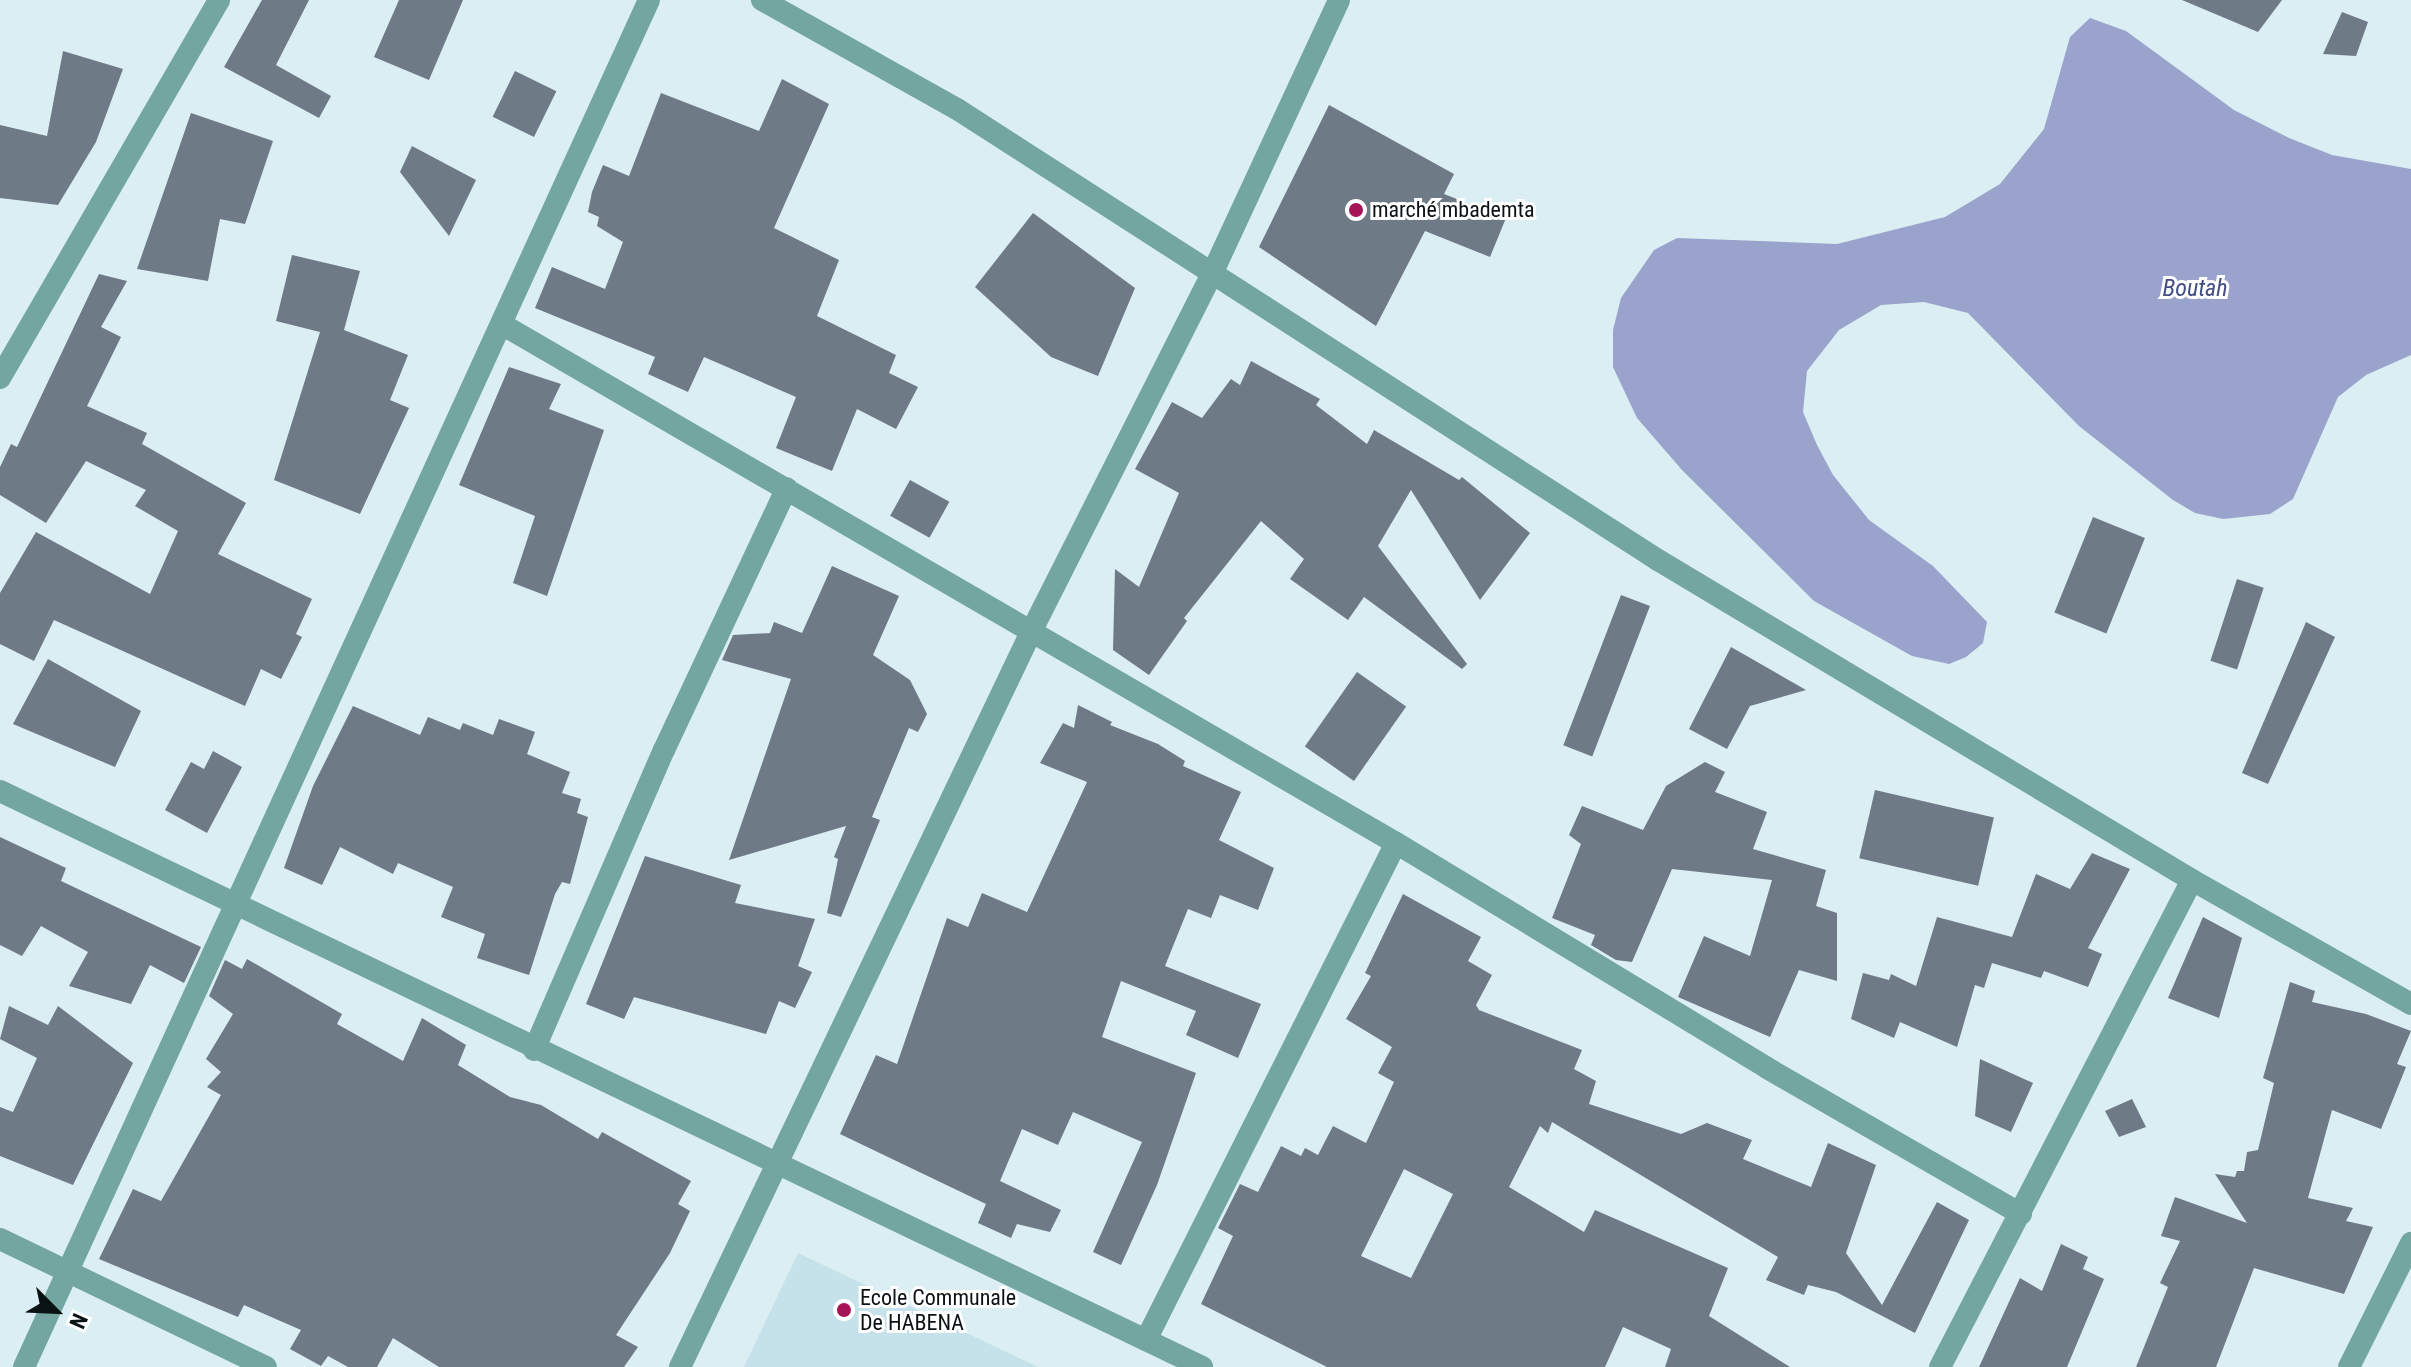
<!DOCTYPE html>
<meta charset="utf-8">
<style>
body{margin:0}
#map{position:relative;width:2411px;height:1367px;overflow:hidden;background:#daeef3;font-family:"Roboto Condensed",sans-serif}
div>[style]{position:absolute}
.built>*{inset:0;background:#c5e1e9}
.water>*{inset:0;background:#99a3cb}
.building>*{inset:0;background:#6e7a85;transform-origin:0 0}
.minor>*{height:22px;margin:-11px;padding:0 11px;transform-origin:11px;border-radius:11px;background:#74a6a1}
.dots>*{width:22px;height:22px;translate:-50% -50%;box-sizing:border-box;border:4px solid #fff;border-radius:50%}
span{translate:-50% -50%;white-space:nowrap;text-align:center;line-height:1.15;-webkit-text-stroke:6px #fff;paint-order:stroke}
.poi-label{font-size:22px;color:#0b1214}
.left{translate:0 -50%;text-align:left}
.water-label{font-size:24px;color:#444e83;font-style:italic}
.north{position:absolute;left:16px;top:1271px;width:80px;height:80px;-webkit-text-stroke:6px #fff;paint-order:stroke;rotate:114deg;font-size:22px;font-weight:700;line-height:32px;text-align:center;color:#0b1214}
.north::after{content:'';display:block;margin:auto;width:28px;height:36px;background:#0b1214;clip-path:polygon(50% 0,100% 100%,50% 72%,0 100%)}
</style>
<div id="map">
<div class="built">
<div style="clip-path:polygon(798px 1253px,1038px 1367px,744px 1367px)"></div>
</div>
<div class="water">
<div style="clip-path:polygon(2090px 18px,2126px 31px,2234px 110px,2289px 138px,2332px 155px,2411px 169px,2411px 355px,2366px 375px,2338px 397px,2293px 499px,2270px 514px,2223px 519px,2195px 513px,2173px 500px,2079px 426px,1968px 313px,1924px 302px,1881px 305px,1839px 330px,1807px 371px,1803px 412px,1817px 445px,1833px 475px,1869px 520px,1933px 566px,1987px 622px,1983px 643px,1966px 657px,1949px 664px,1912px 656px,1814px 601px,1682px 470px,1637px 418px,1613px 367px,1613px 330px,1621px 298px,1654px 250px,1677px 238px,1837px 244px,1945px 217px,2000px 184px,2044px 129px,2070px 37px)"></div>
</div>
<div class="building">
<div style="clip-path:polygon(262px 0,309px 0,276px 65px,331px 96px,319px 118px,224px 67px)"></div>
<div style="clip-path:polygon(399px 0,463px 0,429px 80px,374px 57px)"></div>
<div style="clip-path:polygon(2182px 0,2282px 0,2258px 32px)"></div>
<div style="clip-path:polygon(2342px 12px,2368px 22px,2356px 56px,2323px 54px)"></div>
<div style="clip-path:polygon(63px 51px,123px 69px,96px 142px,58px 205px,0 198px,0 125px,47px 136px)"></div>
<div style="left:515px;top:71px;width:46px;height:51px;rotate:26deg"></div>
<div style="clip-path:polygon(782px 79px,829px 104px,774px 228px,839px 260px,817px 316px,896px 355px,889px 373px,918px 387px,896px 429px,857px 409px,832px 471px,776px 448px,796px 397px,704px 357px,688px 392px,648px 374px,655px 357px,535px 308px,552px 267px,605px 289px,623px 242px,597px 226px,599px 217px,588px 212px,592px 192px,603px 165px,629px 176px,661px 93px,759px 131px)"></div>
<div style="clip-path:polygon(1329px 105px,1454px 174px,1444px 194px,1506px 218px,1490px 257px,1425px 231px,1376px 326px,1259px 247px)"></div>
<div style="clip-path:polygon(191px 113px,273px 141px,245px 224px,220px 219px,208px 281px,137px 269px)"></div>
<div style="clip-path:polygon(412px 146px,476px 180px,449px 236px,400px 172px)"></div>
<div style="clip-path:polygon(1033px 213px,1135px 288px,1098px 376px,1051px 357px,975px 287px)"></div>
<div style="clip-path:polygon(292px 255px,360px 271px,344px 330px,408px 355px,390px 400px,409px 408px,360px 514px,274px 480px,320px 332px,276px 321px)"></div>
<div style="clip-path:polygon(99px 274px,127px 281px,101px 327px,121px 337px,87px 406px,147px 433px,142px 444px,246px 503px,218px 554px,312px 599px,296px 634px,302px 637px,281px 679px,261px 669px,245px 706px,54px 620px,34px 661px,0 644px,0 593px,36px 532px,150px 594px,178px 531px,135px 506px,146px 490px,86px 461px,46px 523px,0 495px,0 467px,11px 444px,17px 447px)"></div>
<div style="clip-path:polygon(1251px 361px,1320px 399px,1316px 405px,1367px 444px,1374px 430px,1459px 480px,1462px 477px,1530px 533px,1480px 600px,1411px 490px,1378px 546px,1467px 664px,1462px 669px,1364px 597px,1348px 620px,1290px 579px,1304px 559px,1261px 521px,1184px 618px,1187px 621px,1149px 675px,1113px 650px,1115px 569px,1139px 587px,1179px 493px,1135px 469px,1172px 402px,1202px 418px,1231px 379px,1240px 385px)"></div>
<div style="clip-path:polygon(509px 367px,561px 384px,549px 409px,604px 430px,547px 596px,513px 583px,535px 516px,459px 485px)"></div>
<div style="left:910px;top:480px;width:45px;height:41px;rotate:29deg"></div>
<div style="left:2093px;top:517px;width:56px;height:103px;rotate:22deg"></div>
<div style="clip-path:polygon(832px 566px,899px 596px,873px 655px,910px 680px,927px 714px,918px 732px,909px 728px,872px 817px,880px 820px,841px 917px,827px 913px,838px 859px,834px 857px,846px 826px,729px 860px,791px 679px,722px 660px,733px 635px,770px 633px,774px 622px,802px 633px)"></div>
<div style="left:2237px;top:579px;width:28px;height:86px;rotate:18deg"></div>
<div style="left:1621px;top:595px;width:31px;height:161px;rotate:21deg"></div>
<div style="clip-path:polygon(2306px 622px,2335px 637px,2268px 784px,2242px 773px)"></div>
<div style="clip-path:polygon(1731px 647px,1806px 690px,1750px 706px,1727px 749px,1689px 729px)"></div>
<div style="clip-path:polygon(48px 659px,141px 711px,115px 767px,13px 724px)"></div>
<div style="left:1357px;top:672px;width:60px;height:91px;rotate:35deg"></div>
<div style="clip-path:polygon(1078px 705px,1112px 722px,1110px 725px,1158px 744px,1185px 761px,1183px 766px,1241px 792px,1219px 840px,1274px 868px,1258px 910px,1220px 895px,1211px 918px,1188px 909px,1165px 966px,1261px 1004px,1238px 1058px,1186px 1035px,1196px 1011px,1121px 981px,1102px 1037px,1196px 1073px,1157px 1185px,1121px 1265px,1093px 1252px,1142px 1142px,1073px 1112px,1058px 1145px,1022px 1129px,1000px 1181px,1061px 1210px,1050px 1232px,1017px 1224px,1011px 1238px,978px 1223px,986px 1204px,840px 1134px,876px 1055px,897px 1064px,947px 918px,968px 927px,982px 893px,1027px 912px,1087px 782px,1040px 763px,1063px 723px,1074px 728px)"></div>
<div style="clip-path:polygon(353px 706px,420px 735px,428px 717px,460px 730px,463px 723px,493px 735px,499px 719px,535px 732px,527px 754px,570px 772px,562px 793px,581px 799px,577px 813px,588px 817px,570px 884px,562px 882px,555px 894px,529px 975px,477px 958px,485px 934px,441px 917px,453px 887px,398px 863px,393px 874px,340px 847px,322px 885px,284px 868px,313px 786px)"></div>
<div style="clip-path:polygon(213px 751px,242px 767px,207px 833px,165px 810px,191px 762px,204px 769px)"></div>
<div style="clip-path:polygon(1705px 762px,1725px 772px,1715px 792px,1767px 812px,1753px 849px,1826px 870px,1816px 906px,1837px 913px,1837px 981px,1799px 970px,1770px 1037px,1678px 997px,1704px 936px,1750px 956px,1772px 880px,1672px 869px,1632px 962px,1616px 960px,1591px 945px,1595px 935px,1552px 918px,1581px 844px,1569px 835px,1582px 806px,1643px 830px,1666px 786px)"></div>
<div style="left:1875px;top:790px;width:122px;height:70px;rotate:13deg"></div>
<div style="clip-path:polygon(0 837px,66px 868px,61px 881px,201px 947px,184px 983px,150px 965px,131px 1004px,69px 986px,88px 952px,41px 926px,22px 956px,0 945px)"></div>
<div style="clip-path:polygon(2092px 853px,2130px 869px,2088px 948px,2102px 954px,2088px 987px,2044px 971px,2041px 978px,1992px 963px,1984px 988px,1975px 985px,1957px 1047px,1900px 1022px,1894px 1038px,1851px 1019px,1863px 973px,1889px 980px,1891px 974px,1916px 986px,1937px 917px,2012px 937px,2036px 874px,2070px 889px)"></div>
<div style="clip-path:polygon(645px 856px,741px 885px,735px 903px,815px 919px,798px 966px,812px 972px,795px 1008px,779px 1001px,766px 1034px,634px 997px,624px 1019px,586px 1004px)"></div>
<div style="clip-path:polygon(evenodd,1403px 894px,1481px 937px,1468px 961px,1492px 975px,1476px 1005px,1479px 1010px,1582px 1050px,1574px 1069px,1596px 1081px,1589px 1104px,1681px 1134px,1707px 1123px,1752px 1140px,1743px 1159px,1811px 1187px,1828px 1143px,1876px 1165px,1846px 1253px,1882px 1305px,1937px 1202px,1969px 1220px,1915px 1333px,1836px 1292px,1808px 1285px,1804px 1295px,1766px 1280px,1778px 1257px,1552px 1122px,1548px 1133px,1540px 1126px,1509px 1187px,1584px 1232px,1595px 1210px,1728px 1268px,1709px 1316px,1790px 1367px,1665px 1367px,1671px 1349px,1623px 1327px,1605px 1367px,1327px 1367px,1201px 1304px,1233px 1236px,1218px 1228px,1240px 1184px,1258px 1192px,1281px 1146px,1301px 1156px,1305px 1148px,1318px 1155px,1333px 1126px,1366px 1143px,1394px 1082px,1378px 1073px,1392px 1047px,1346px 1019px,1371px 976px,1365px 973px,1403px 894px,1404px 1169px,1453px 1194px,1411px 1278px,1361px 1256px,1404px 1169px)"></div>
<div style="clip-path:polygon(2203px 917px,2242px 938px,2219px 1018px,2168px 998px)"></div>
<div style="clip-path:polygon(247px 959px,342px 1014px,337px 1024px,403px 1061px,422px 1018px,466px 1045px,458px 1065px,510px 1097px,541px 1105px,598px 1139px,602px 1132px,691px 1181px,678px 1204px,690px 1211px,670px 1253px,616px 1335px,638px 1347px,624px 1367px,439px 1367px,393px 1338px,377px 1367px,348px 1367px,328px 1356px,321px 1366px,290px 1349px,301px 1330px,244px 1305px,238px 1317px,99px 1259px,133px 1189px,161px 1201px,221px 1095px,207px 1087px,221px 1072px,206px 1059px,233px 1014px,209px 996px,225px 960px,242px 969px)"></div>
<div style="clip-path:polygon(2290px 982px,2315px 991px,2312px 1002px,2366px 1014px,2411px 1031px,2397px 1064px,2406px 1067px,2381px 1129px,2332px 1110px,2308px 1198px,2353px 1208px,2346px 1221px,2373px 1227px,2344px 1294px,2254px 1268px,2216px 1367px,2136px 1367px,2168px 1287px,2160px 1283px,2180px 1241px,2161px 1236px,2175px 1197px,2247px 1223px,2215px 1174px,2235px 1177px,2237px 1171px,2244px 1171px,2247px 1152px,2258px 1150px,2274px 1083px,2263px 1078px)"></div>
<div style="clip-path:polygon(9px 1006px,48px 1025px,58px 1006px,133px 1063px,73px 1185px,0 1156px,0 1107px,13px 1112px,37px 1058px,0 1039px)"></div>
<div style="clip-path:polygon(1980px 1059px,2033px 1083px,2011px 1132px,1975px 1116px)"></div>
<div style="clip-path:polygon(2132px 1099px,2146px 1127px,2119px 1137px,2105px 1111px)"></div>
<div style="clip-path:polygon(2061px 1244px,2088px 1257px,2083px 1269px,2104px 1279px,2067px 1367px,1979px 1367px,2020px 1278px,2042px 1291px)"></div>
</div>
<div class="minor">
<div style="left:762px;top:0;width:223px;rotate:29.2deg"></div>
<div style="left:957px;top:109px;width:834px;rotate:32.76deg"></div>
<div style="left:1658px;top:560px;width:623px;rotate:30.93deg"></div>
<div style="left:503px;top:325px;width:1032px;rotate:30.12deg"></div>
<div style="left:1396px;top:843px;width:434px;rotate:31.2deg"></div>
<div style="left:1767px;top:1068px;width:293px;rotate:29.9deg"></div>
<div style="left:0;top:378px;width:437px;rotate:-59.9deg"></div>
<div style="left:0;top:791px;width:1333px;rotate:25.6deg"></div>
<div style="left:534px;top:1050px;width:327px;rotate:-66.6deg"></div>
<div style="left:664px;top:750px;width:289px;rotate:-64.9deg"></div>
<div style="left:0;top:1239px;width:295px;rotate:25.7deg"></div>
<div style="left:1146px;top:1340px;width:556px;rotate:-63.3deg"></div>
<div style="left:24px;top:1367px;width:1503px;rotate:-65.43deg"></div>
<div style="left:680px;top:1367px;width:817px;rotate:-64.47deg"></div>
<div style="left:1032px;top:630px;width:397px;rotate:-63.2deg"></div>
<div style="left:1211px;top:276px;width:304px;rotate:-65.1deg"></div>
<div style="left:1940px;top:1367px;width:548px;rotate:-62.64deg"></div>
<div style="left:2192px;top:880px;width:252px;rotate:29.5deg"></div>
<div style="left:2349px;top:1367px;width:139px;rotate:-63.4deg"></div>
</div>
<div class="dots">
<div style="left:1356px;top:210px;background:#a51456"></div>
<div style="left:844px;top:1310px;background:#a51456"></div>
</div>
<div class="poi-label">
<span class="left" style="left:1372px;top:210px">marché mbademta</span>
<span class="left" style="left:860px;top:1310px">Ecole Communale<br>De HABENA</span>
</div>
<div class="water-label">
<span style="left:2195px;top:289px">Boutah</span>
</div>
<div class="north">N</div>
</div>
